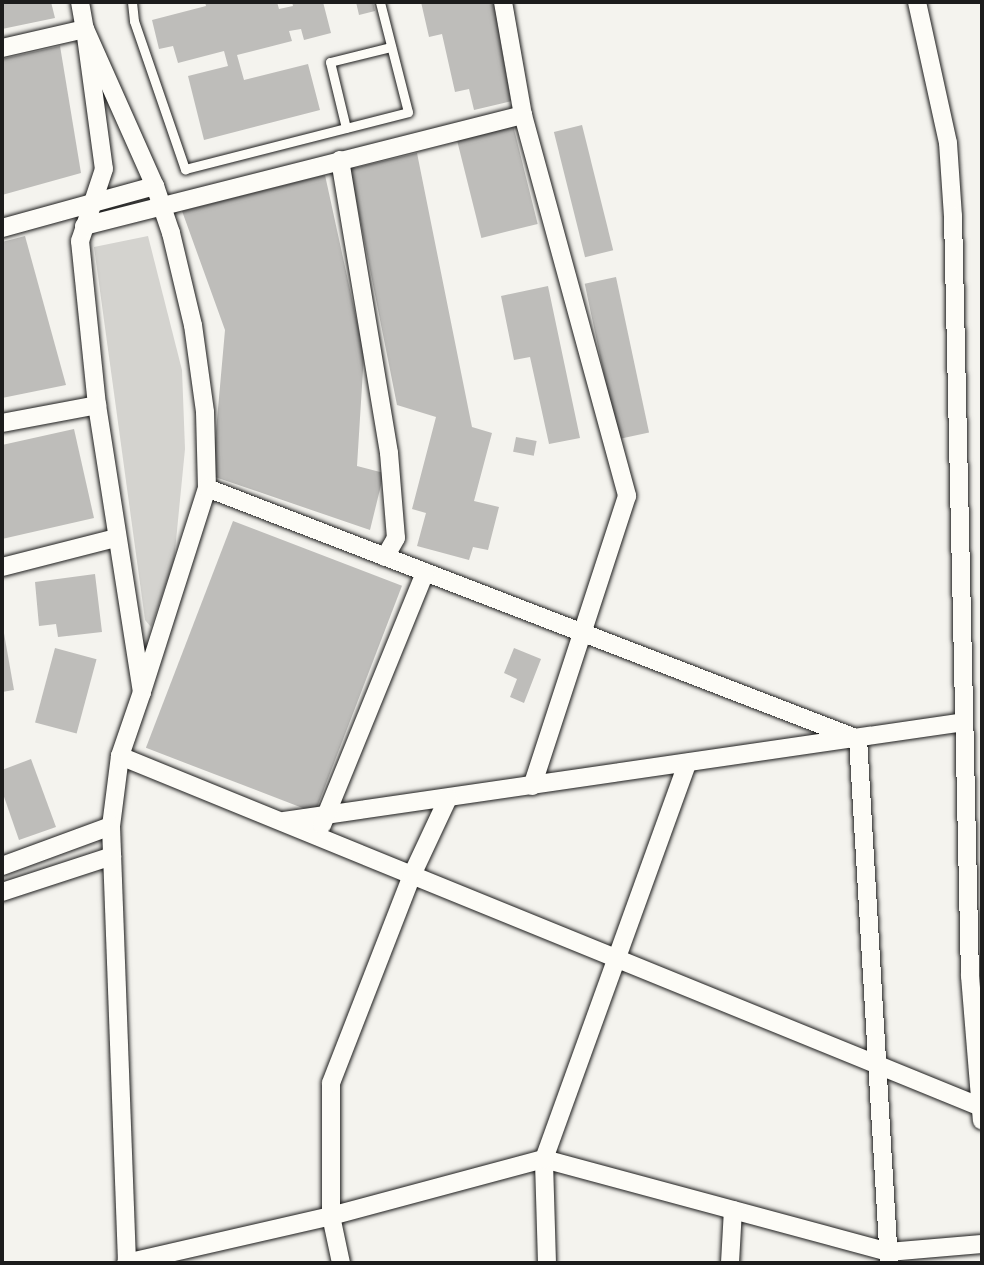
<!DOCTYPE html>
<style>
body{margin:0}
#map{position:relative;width:984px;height:1265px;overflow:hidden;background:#f4f3ee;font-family:"Playpen Sans",sans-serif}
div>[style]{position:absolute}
.green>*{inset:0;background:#d4d3cf}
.building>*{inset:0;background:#bebdba;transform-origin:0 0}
.roads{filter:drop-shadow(0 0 2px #1c1c1c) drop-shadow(0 0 2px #1c1c1c)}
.lane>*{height:9px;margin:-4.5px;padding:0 4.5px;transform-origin:4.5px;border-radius:4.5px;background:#fdfcf7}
.street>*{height:18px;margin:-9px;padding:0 9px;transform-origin:9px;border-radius:9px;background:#fdfcf7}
span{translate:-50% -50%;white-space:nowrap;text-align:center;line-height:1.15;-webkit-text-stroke:7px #fdfcf7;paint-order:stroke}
.frame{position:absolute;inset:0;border:4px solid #1c1c1c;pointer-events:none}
</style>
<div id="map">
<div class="green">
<div style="clip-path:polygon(148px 236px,182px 370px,185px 449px,174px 561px,151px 627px,145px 620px,94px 247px)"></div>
</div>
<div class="building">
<div style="clip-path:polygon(2px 2px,51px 2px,55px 18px,2px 29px)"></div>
<div style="clip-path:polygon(205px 2px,277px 2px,279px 9px,293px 6px,292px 2px,323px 2px,331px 33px,304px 40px,301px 29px,289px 31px,292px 41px,237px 55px,244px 80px,308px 64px,320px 110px,204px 140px,188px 76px,228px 66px,224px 51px,178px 63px,173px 46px,159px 49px,152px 20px,206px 6px)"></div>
<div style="clip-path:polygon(356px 2px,373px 2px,375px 11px,359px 15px)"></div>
<div style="clip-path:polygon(421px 2px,494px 2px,516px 100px,474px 110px,469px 89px,455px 92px,442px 34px,429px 37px)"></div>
<div style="clip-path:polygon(60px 46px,81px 173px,2px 195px,2px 59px)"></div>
<div style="left:513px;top:125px;width:102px;height:58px;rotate:76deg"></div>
<div style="left:582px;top:125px;width:129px;height:29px;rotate:76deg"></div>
<div style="clip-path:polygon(417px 153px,472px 427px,492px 433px,474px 501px,499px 507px,488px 550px,473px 547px,469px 560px,417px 546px,426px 513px,412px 509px,436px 417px,397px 405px,350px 169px)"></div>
<div style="clip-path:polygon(325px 175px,364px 354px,357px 466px,384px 473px,370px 530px,212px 476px,225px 330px,182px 211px)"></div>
<div style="clip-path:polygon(25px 236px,66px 385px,2px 398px,2px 242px)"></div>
<div style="left:616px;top:277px;width:159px;height:32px;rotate:78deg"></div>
<div style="clip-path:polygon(548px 286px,580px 438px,549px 444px,530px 357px,514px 360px,501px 296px)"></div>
<div style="clip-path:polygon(74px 429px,94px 518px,2px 539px,2px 445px)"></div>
<div style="left:516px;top:437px;width:21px;height:15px;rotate:11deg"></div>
<div style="left:233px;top:521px;width:181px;height:243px;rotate:21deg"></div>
<div style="clip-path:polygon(95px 574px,102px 632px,58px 637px,56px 624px,39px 626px,35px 582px)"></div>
<div style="clip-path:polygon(2px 622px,14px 690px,2px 692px)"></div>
<div style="left:55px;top:648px;width:43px;height:77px;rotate:15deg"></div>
<div style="clip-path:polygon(514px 648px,541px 659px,524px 703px,510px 697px,517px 679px,504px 673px)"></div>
<div style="clip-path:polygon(31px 759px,56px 827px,19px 840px,2px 791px,2px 770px)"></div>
</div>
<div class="roads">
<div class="lane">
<div style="left:132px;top:2px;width:19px;rotate:84deg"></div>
<div style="left:134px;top:21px;width:157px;rotate:71deg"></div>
<div style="left:185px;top:169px;width:230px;rotate:-14.3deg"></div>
<div style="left:408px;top:112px;width:114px;rotate:-104.3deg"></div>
<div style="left:346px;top:128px;width:68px;rotate:-103.6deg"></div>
<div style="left:330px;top:62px;width:63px;rotate:-13.8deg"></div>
</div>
<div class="street">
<div style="left:80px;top:2px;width:27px;rotate:80deg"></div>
<div style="left:85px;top:29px;width:172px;rotate:66deg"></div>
<div style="left:155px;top:186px;width:50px;rotate:71.2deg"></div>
<div style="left:171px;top:233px;width:95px;rotate:76.6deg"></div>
<div style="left:193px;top:325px;width:88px;rotate:82.1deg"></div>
<div style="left:205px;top:412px;width:76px;rotate:88.5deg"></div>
<div style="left:207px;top:488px;width:211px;rotate:107.7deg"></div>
<div style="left:503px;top:2px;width:115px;rotate:80deg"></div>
<div style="left:523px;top:115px;width:395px;rotate:74.7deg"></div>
<div style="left:627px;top:496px;width:305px;rotate:108.1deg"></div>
<div style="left:917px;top:2px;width:144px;rotate:77.6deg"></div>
<div style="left:948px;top:143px;width:73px;rotate:86.1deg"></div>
<div style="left:953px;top:216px;width:760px;rotate:88.72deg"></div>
<div style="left:970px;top:976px;width:145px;rotate:85.3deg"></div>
<div style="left:2px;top:48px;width:85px;rotate:-12.9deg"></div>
<div style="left:85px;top:29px;width:141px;rotate:82.3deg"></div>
<div style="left:104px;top:169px;width:76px;rotate:108.4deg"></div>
<div style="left:80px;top:241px;width:165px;rotate:84.1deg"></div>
<div style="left:97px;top:405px;width:291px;rotate:81.1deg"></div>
<div style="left:142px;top:692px;width:68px;rotate:109deg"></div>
<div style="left:120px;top:756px;width:71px;rotate:97.3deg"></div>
<div style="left:111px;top:826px;width:437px;rotate:87.9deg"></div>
<div style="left:340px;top:160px;width:297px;rotate:80.5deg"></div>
<div style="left:389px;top:453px;width:85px;rotate:85.3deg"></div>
<div style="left:396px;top:538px;width:22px;rotate:120deg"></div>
<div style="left:84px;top:226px;width:453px;rotate:-14.2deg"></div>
<div style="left:2px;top:228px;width:159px;rotate:-15.4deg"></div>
<div style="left:2px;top:423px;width:97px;rotate:-10.7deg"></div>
<div style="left:207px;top:488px;width:698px;rotate:21.08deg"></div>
<div style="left:858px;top:739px;width:525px;rotate:86.61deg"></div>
<div style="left:2px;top:567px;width:118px;rotate:-14.3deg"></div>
<div style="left:120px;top:756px;width:930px;rotate:22.18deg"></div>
<div style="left:284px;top:821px;width:687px;rotate:-8.28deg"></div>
<div style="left:322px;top:825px;width:273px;rotate:-67.8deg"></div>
<div style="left:2px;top:866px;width:116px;rotate:-20.2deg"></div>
<div style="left:2px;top:892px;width:116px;rotate:-18.1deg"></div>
<div style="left:126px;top:1263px;width:210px;rotate:-12.9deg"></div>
<div style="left:331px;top:1216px;width:220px;rotate:-15deg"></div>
<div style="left:544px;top:1159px;width:356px;rotate:15.1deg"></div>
<div style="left:888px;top:1252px;width:94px;rotate:-4.9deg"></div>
<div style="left:341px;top:1263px;width:48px;rotate:-102deg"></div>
<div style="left:331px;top:1216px;width:133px;rotate:-90deg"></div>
<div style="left:331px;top:1083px;width:223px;rotate:-68.7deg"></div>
<div style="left:412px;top:875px;width:85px;rotate:-64.9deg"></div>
<div style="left:547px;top:1263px;width:104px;rotate:-91.7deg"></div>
<div style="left:544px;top:1159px;width:421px;rotate:-70.1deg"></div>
<div style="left:730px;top:1263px;width:53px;rotate:-86.8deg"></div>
</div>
</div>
<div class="frame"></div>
</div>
